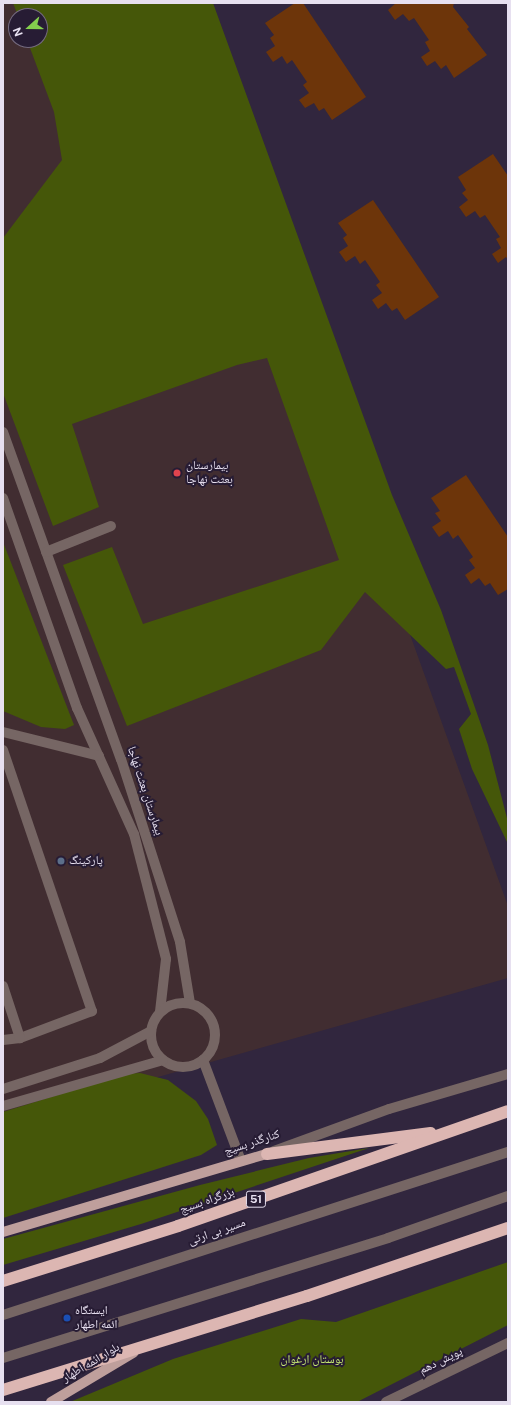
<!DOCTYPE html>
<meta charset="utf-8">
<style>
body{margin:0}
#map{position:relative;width:511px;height:1405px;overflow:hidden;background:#31263e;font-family:"Public Sans","Noto Naskh Arabic",sans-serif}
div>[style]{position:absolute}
.medical>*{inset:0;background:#412d31}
.green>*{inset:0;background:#455709}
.building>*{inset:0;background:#6d350a}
.minor>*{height:10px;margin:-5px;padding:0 5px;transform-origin:5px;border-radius:5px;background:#766664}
.minor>.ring{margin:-5px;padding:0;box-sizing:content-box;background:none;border:10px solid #766664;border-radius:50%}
.major>*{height:10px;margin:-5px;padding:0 5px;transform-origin:5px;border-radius:5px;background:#bf9f9c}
.highway>*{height:12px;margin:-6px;padding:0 6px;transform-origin:6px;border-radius:6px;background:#dcb6b2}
.dots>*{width:11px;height:11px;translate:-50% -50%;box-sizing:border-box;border:2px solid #271c34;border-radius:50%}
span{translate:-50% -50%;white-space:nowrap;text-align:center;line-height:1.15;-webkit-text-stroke:4px #271c34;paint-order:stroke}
.shield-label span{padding:1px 3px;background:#271c34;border:1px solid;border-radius:3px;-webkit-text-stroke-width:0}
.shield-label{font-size:11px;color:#e7e0f0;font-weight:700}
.poi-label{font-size:12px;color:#e7e0f0}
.left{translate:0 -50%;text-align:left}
.street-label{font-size:12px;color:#e7e0f0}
.park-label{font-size:12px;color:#c6e873}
.frame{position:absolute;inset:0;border:4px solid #e7e0f0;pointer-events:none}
.north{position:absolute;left:8px;top:8px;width:40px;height:40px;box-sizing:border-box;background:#271c34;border:1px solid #746a7f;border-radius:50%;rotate:249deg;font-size:11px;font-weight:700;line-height:16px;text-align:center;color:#e7e0f0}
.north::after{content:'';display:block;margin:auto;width:14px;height:18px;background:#84cf4d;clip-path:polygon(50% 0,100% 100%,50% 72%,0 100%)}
</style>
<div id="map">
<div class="medical">
<div style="clip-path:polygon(evenodd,3px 3px,182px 3px,508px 906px,508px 978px,158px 1077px,3px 1126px,3px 3px,16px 16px,40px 16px,40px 40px,16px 40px,16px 16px)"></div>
</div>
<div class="green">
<div style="clip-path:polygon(13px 3px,213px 3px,392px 495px,441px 610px,488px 745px,508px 822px,508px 844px,472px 769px,459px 729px,471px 714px,454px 667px,446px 669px,365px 592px,321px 650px,127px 726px,63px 565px,112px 547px,143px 624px,339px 560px,267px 358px,237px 365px,72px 424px,99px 507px,53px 526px,3px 393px,3px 238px,62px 160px,54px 112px,27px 40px,40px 40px,40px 16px,18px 16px)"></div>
<div style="clip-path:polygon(3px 542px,74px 725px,65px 729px,41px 727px,3px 711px)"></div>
<div style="clip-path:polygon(140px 1073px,168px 1080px,196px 1101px,208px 1119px,217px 1145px,201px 1155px,3px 1218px,3px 1112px,125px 1074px)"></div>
<div style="clip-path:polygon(369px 1148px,141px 1224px,3px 1265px,3px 1239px,200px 1185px,309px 1158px)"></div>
<div style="clip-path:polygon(508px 1262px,508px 1325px,357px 1402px,70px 1402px,173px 1359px,301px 1319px,336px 1322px)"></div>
</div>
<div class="building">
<div style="clip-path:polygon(295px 3px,303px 3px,366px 97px,332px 120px,324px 108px,319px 111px,314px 103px,305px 108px,299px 100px,309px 93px,303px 85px,307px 82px,292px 60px,287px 64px,282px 56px,273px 62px,266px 52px,275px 46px,270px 38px,274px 35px,265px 23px)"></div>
<div style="clip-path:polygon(396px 3px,454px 3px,453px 7px,469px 27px,467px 29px,487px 55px,454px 78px,446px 65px,441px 69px,435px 61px,427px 66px,421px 57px,430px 51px,425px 42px,429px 40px,414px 18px,409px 21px,403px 14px,395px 20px,388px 10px)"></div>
<div style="clip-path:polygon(493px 154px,508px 176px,508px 260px,506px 257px,498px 263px,492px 254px,501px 248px,496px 239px,500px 237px,485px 215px,480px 218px,475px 211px,466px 217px,459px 207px,468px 200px,462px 193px,466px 190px,458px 177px)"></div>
<div style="clip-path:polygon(373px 200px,439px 297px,405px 320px,397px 308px,392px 311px,386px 303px,378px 309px,372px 300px,382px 293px,376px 285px,380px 282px,365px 260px,360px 264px,355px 256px,346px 262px,339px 252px,348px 246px,343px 238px,347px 235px,338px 223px)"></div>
<div style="clip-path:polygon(466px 475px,508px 537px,508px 589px,498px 595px,490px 583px,485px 586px,479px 578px,471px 584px,465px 575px,475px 568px,469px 560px,473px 557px,458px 535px,453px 539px,448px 531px,439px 537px,432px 527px,441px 521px,435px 513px,440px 511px,431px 498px)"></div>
</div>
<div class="minor">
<div style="left:3px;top:432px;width:348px;rotate:70.2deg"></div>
<div style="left:121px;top:759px;width:192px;rotate:72.1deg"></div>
<div style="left:180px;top:942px;width:62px;rotate:80.7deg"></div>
<div style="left:3px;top:498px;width:223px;rotate:70.6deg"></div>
<div style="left:77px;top:708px;width:138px;rotate:65.7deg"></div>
<div style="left:134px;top:834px;width:129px;rotate:75.6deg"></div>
<div style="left:166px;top:959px;width:53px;rotate:96.5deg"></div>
<div style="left:46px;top:552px;width:70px;rotate:-21.8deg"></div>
<div style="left:3px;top:732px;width:99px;rotate:14deg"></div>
<div style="left:3px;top:750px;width:276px;rotate:71.2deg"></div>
<div style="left:92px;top:1011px;width:77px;rotate:159.4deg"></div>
<div style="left:20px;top:1038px;width:17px;rotate:173deg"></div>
<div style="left:3px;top:986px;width:55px;rotate:71.9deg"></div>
<div class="ring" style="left:151px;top:1003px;width:54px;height:54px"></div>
<div style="left:203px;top:1060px;width:108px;rotate:69.4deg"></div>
<div style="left:3px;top:1089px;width:102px;rotate:-17.7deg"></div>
<div style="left:100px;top:1058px;width:58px;rotate:-27.9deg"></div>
<div style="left:3px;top:1106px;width:166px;rotate:-16deg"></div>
<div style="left:274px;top:1151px;width:122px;rotate:-20.1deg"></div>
<div style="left:389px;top:1109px;width:124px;rotate:-16.4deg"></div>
<div style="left:3px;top:1315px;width:531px;rotate:-17.89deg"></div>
<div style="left:3px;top:1358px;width:403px;rotate:-17.3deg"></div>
<div style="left:388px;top:1238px;width:127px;rotate:-19.3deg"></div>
<div style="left:386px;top:1402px;width:136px;rotate:-25.8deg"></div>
</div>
<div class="major">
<div style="left:3px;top:1232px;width:275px;rotate:-16.5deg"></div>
<div style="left:51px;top:1402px;width:96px;rotate:-30.9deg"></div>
</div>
<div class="highway">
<div style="left:267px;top:1154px;width:165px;rotate:-7.3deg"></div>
<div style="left:3px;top:1281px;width:183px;rotate:-17.4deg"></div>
<div style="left:178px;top:1226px;width:349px;rotate:-19.2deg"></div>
<div style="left:3px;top:1390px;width:318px;rotate:-17.2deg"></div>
<div style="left:307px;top:1296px;width:212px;rotate:-18.7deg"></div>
</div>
<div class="dots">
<div style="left:177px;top:473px;background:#e0444e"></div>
<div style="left:61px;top:861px;background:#5c6f8a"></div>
<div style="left:67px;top:1318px;background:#1a4fb4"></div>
</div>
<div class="shield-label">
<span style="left:256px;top:1199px">51</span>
</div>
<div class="poi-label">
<span class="left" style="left:186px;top:473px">بیمارستان<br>بعثت نهاجا</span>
<span class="left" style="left:69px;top:861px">پارکینگ</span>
<span class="left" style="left:75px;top:1318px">ایستگاه<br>ائمه اطهار</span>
</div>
<div class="street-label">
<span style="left:145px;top:791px;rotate:72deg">بیمارستان بعثت نهاجا</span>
<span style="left:252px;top:1143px;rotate:-18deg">کنارگذر بسیج</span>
<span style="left:207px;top:1201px;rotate:-19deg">بزرگراه بسیج</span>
<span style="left:217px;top:1232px;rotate:-19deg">مسیر بی ارتی</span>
<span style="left:441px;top:1361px;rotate:-26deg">پویش دهم</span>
<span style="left:91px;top:1363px;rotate:-31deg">بلوار ائمه اطهار</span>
</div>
<div class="park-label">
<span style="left:312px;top:1360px">بوستان ارغوان</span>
</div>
<div class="frame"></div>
<div class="north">N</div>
</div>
